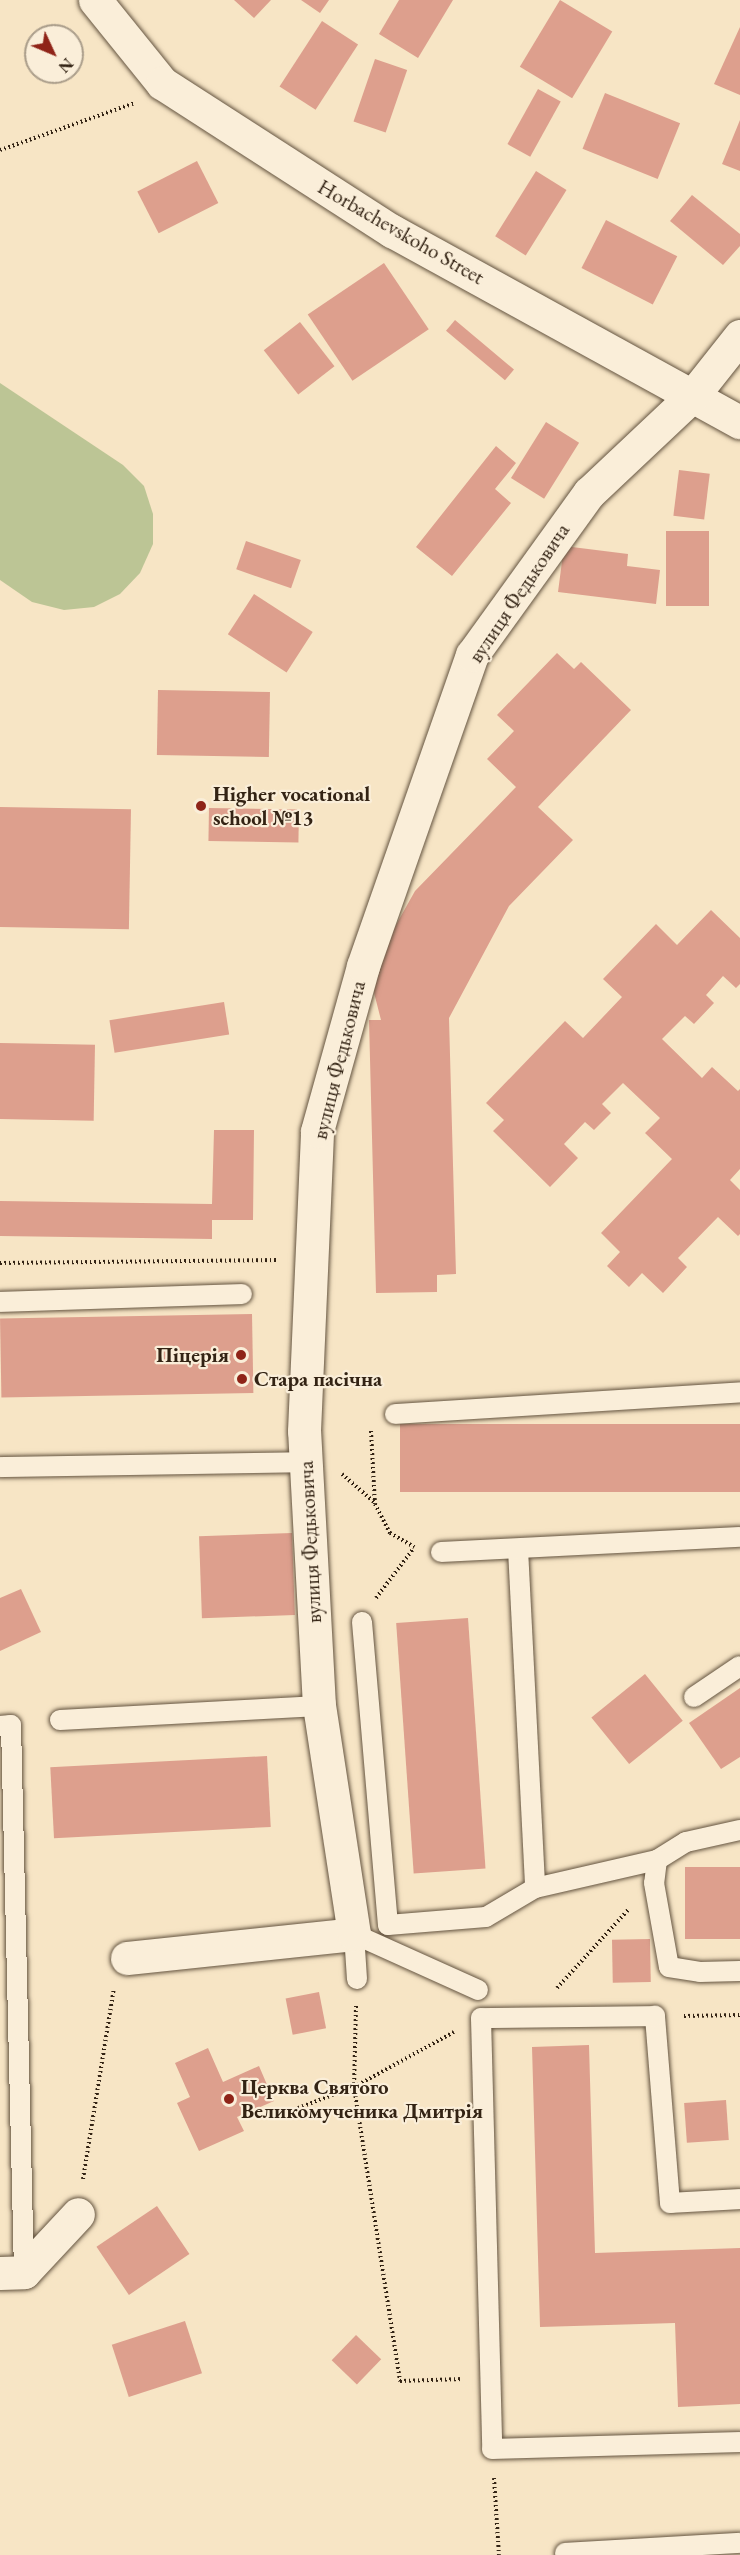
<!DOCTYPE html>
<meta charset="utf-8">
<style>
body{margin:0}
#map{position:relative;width:740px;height:2555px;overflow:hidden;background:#f7e5c5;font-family:"EB Garamond",serif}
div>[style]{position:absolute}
.green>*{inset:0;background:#bcc595}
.building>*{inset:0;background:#dd9f8d;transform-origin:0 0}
.path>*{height:4px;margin-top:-2px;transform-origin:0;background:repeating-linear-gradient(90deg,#332314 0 1.5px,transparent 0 4.5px)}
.roads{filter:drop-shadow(0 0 2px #645440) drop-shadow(0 0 2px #645440)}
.service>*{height:20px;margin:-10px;padding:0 10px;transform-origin:10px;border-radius:10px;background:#faeed9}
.minor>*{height:33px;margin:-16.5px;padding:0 16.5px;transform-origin:16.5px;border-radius:16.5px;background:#faeed9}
.dots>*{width:16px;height:16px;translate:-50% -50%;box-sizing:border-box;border:3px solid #faeed9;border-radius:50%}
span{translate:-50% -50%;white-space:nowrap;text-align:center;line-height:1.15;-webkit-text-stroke:4.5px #faeed9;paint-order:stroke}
.street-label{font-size:21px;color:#332314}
.poi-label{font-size:21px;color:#332314;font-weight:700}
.left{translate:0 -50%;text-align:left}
.right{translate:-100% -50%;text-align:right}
.north{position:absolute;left:24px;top:24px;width:60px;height:60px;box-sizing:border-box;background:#faeed9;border:2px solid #aa9d8a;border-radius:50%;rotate:134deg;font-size:16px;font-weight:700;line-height:24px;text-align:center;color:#332314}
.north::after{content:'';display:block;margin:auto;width:21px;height:27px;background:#8f2418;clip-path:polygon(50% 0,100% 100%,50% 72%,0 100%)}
</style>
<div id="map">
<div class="green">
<div style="clip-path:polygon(0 383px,123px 465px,144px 486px,153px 514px,153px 544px,140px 573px,120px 594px,94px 607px,64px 610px,32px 602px,0 580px)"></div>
</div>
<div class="building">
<div style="clip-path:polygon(234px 0,271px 0,254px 18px)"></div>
<div style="clip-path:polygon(301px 0,329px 0,320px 13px)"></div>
<div style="clip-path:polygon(399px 0,453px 0,418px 58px,379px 34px)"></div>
<div style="left:560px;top:0;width:61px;height:78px;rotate:31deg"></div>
<div style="left:322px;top:21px;width:43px;height:78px;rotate:33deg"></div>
<div style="clip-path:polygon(740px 27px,740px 95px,714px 84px)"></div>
<div style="left:375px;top:59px;width:34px;height:66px;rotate:19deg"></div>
<div style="left:538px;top:89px;width:26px;height:63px;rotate:29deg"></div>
<div style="left:605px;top:93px;width:81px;height:60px;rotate:22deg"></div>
<div style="clip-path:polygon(740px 120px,740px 171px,722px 164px)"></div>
<div style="left:197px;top:161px;width:47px;height:67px;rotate:63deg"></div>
<div style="left:536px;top:171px;width:36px;height:77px;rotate:32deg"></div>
<div style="clip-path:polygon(692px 195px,740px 234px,740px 246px,723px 265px,670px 221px)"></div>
<div style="left:606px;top:220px;width:80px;height:54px;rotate:27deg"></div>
<div style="left:384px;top:263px;width:80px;height:92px;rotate:56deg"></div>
<div style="left:455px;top:320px;width:77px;height:14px;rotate:40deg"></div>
<div style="left:300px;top:322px;width:56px;height:46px;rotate:52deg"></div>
<div style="left:546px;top:422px;width:39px;height:66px;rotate:32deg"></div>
<div style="clip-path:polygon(496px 446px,516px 463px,495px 489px,511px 503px,452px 576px,416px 547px)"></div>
<div style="left:679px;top:470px;width:31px;height:46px;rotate:7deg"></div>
<div style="left:666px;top:531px;width:43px;height:75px"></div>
<div style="left:246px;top:541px;width:58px;height:30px;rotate:19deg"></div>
<div style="clip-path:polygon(564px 546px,628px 554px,627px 566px,660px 570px,656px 604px,558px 592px)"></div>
<div style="left:254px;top:594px;width:70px;height:48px;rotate:33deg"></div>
<div style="clip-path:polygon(557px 653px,574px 669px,581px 662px,631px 710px,538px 807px,573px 840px,509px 906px,449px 1018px,456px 1274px,437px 1275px,437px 1292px,376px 1293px,369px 1020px,381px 1020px,369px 973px,415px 891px,516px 787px,487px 759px,514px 731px,497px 715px)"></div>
<div style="left:158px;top:690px;width:112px;height:65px;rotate:1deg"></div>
<div style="left:0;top:807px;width:131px;height:120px;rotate:1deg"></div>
<div style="left:209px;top:808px;width:90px;height:33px;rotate:1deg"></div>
<div style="clip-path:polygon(711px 910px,740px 938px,740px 984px,736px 988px,723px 976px,706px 995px,714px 1003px,694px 1024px,685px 1016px,662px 1039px,702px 1078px,712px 1067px,738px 1091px,740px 1089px,740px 1169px,730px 1180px,740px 1190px,740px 1234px,738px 1236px,718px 1217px,678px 1258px,687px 1267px,663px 1293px,642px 1273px,629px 1287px,607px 1266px,620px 1252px,601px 1233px,672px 1159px,645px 1133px,660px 1118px,623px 1083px,602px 1104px,611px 1113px,594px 1130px,585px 1122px,564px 1144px,578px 1158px,550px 1187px,493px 1131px,504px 1120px,486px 1103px,565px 1021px,583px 1038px,622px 997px,603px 979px,656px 924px,677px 945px)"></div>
<div style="left:224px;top:1002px;width:33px;height:116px;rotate:81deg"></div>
<div style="left:0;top:1043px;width:95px;height:76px;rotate:1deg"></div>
<div style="clip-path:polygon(214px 1130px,254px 1130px,253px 1220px,212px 1220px,212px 1239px,0 1236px,0 1201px,212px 1204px)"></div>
<div style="left:252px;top:1314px;width:79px;height:252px;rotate:89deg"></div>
<div style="left:740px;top:1424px;width:68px;height:340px;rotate:90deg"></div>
<div style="left:292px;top:1533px;width:82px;height:93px;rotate:88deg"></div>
<div style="clip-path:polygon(21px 1589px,41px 1632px,0 1651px,0 1598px)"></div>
<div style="left:468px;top:1618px;width:251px;height:72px;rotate:86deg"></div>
<div style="left:645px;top:1674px;width:60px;height:69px;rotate:51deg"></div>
<div style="clip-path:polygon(740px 1688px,740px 1757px,721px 1769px,689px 1723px)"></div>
<div style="left:267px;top:1756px;width:71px;height:217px;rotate:87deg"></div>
<div style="left:740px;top:1867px;width:72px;height:55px;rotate:90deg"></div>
<div style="left:650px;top:1939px;width:43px;height:38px;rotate:89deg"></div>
<div style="left:319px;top:1992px;width:37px;height:34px;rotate:79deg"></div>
<div style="clip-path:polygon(589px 2045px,595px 2253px,740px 2248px,740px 2404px,678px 2407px,675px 2323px,540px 2327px,532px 2047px)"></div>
<div style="clip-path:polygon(208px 2048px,223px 2082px,259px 2066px,274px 2101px,237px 2117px,244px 2131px,199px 2151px,177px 2103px,190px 2097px,175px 2063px)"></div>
<div style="left:726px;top:2100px;width:40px;height:42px;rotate:86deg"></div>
<div style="left:157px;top:2206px;width:58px;height:73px;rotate:56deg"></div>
<div style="left:185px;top:2321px;width:55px;height:77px;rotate:72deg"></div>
<div style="left:356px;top:2335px;width:35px;height:35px;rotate:44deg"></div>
</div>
<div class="path">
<div style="left:0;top:150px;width:143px;rotate:-19.2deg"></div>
<div style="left:0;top:1263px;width:278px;rotate:-0.6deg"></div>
<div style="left:371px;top:1431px;width:73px;rotate:86.9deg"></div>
<div style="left:375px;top:1504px;width:33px;rotate:63deg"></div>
<div style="left:390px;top:1533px;width:28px;rotate:30deg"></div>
<div style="left:342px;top:1474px;width:44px;rotate:41.3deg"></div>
<div style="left:376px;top:1598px;width:61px;rotate:-52.9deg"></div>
<div style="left:557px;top:1988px;width:107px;rotate:-47.7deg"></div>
<div style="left:356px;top:2006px;width:81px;rotate:91.4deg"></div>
<div style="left:354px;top:2087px;width:298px;rotate:81.1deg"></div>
<div style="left:400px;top:2381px;width:63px;rotate:-1.8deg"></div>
<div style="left:684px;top:2016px;width:56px;rotate:-1deg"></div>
<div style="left:298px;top:2108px;width:60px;rotate:-20.6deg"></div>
<div style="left:354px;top:2087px;width:114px;rotate:-28.8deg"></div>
<div style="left:83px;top:2179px;width:193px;rotate:-80.8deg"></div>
<div style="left:494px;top:2478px;width:77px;rotate:86.3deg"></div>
</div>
<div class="roads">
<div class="service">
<div style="left:0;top:1302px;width:242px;rotate:-1.9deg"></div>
<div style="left:395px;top:1414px;width:346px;rotate:-3.6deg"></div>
<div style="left:0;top:1467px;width:306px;rotate:-0.9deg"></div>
<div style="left:518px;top:1549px;width:339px;rotate:87.1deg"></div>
<div style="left:535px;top:1888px;width:125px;rotate:-12.9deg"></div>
<div style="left:657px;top:1860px;width:34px;rotate:-32deg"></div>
<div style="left:686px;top:1842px;width:55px;rotate:-12.5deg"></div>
<div style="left:441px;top:1552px;width:299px;rotate:-2.9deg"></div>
<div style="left:362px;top:1622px;width:304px;rotate:85.1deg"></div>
<div style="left:388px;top:1925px;width:98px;rotate:-4.7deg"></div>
<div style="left:486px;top:1917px;width:57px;rotate:-30.6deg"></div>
<div style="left:694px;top:1697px;width:55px;rotate:-34deg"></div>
<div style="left:60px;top:1720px;width:259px;rotate:-3.1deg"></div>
<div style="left:0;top:1726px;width:11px;rotate:-5deg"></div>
<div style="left:11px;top:1725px;width:547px;rotate:88.64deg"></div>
<div style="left:657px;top:1860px;width:23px;rotate:97deg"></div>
<div style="left:654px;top:1883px;width:85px;rotate:79.9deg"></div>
<div style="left:669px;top:1967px;width:31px;rotate:9deg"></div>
<div style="left:700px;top:1972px;width:40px;rotate:-1.4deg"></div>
<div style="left:357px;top:1979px;width:45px;rotate:-93.8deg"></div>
<div style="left:354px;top:1934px;width:136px;rotate:24.3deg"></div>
<div style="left:740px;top:2199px;width:70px;rotate:176.7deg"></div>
<div style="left:670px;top:2203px;width:188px;rotate:-94.6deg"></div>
<div style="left:655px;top:2016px;width:174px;rotate:179.3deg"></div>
<div style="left:481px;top:2018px;width:431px;rotate:88.5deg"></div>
<div style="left:492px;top:2449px;width:248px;rotate:-1.6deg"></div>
<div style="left:565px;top:2553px;width:175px;rotate:-3.3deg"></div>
</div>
<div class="minor">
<div style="left:95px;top:0;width:107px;rotate:51.1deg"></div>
<div style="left:162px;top:83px;width:274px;rotate:32.8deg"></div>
<div style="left:392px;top:231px;width:397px;rotate:28.8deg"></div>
<div style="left:127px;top:1958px;width:228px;rotate:-6deg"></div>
<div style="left:354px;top:1934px;width:231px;rotate:-98.7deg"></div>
<div style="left:319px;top:1706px;width:275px;rotate:-93.1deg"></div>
<div style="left:304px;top:1431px;width:300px;rotate:-87.5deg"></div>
<div style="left:317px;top:1131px;width:171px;rotate:-74.4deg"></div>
<div style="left:363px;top:966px;width:330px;rotate:-70.7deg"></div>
<div style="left:472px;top:655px;width:200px;rotate:-54.2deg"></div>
<div style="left:589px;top:493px;width:144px;rotate:-43.3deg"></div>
<div style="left:694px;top:394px;width:74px;rotate:-51.6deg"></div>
<div style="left:0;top:2273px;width:24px;rotate:-2deg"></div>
<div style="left:24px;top:2272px;width:79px;rotate:-47deg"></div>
</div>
</div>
<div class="dots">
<div style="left:201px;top:806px;background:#8f2418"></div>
<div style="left:241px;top:1355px;background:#8f2418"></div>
<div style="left:242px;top:1379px;background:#8f2418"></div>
<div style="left:229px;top:2099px;background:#8f2418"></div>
</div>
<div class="street-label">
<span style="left:401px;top:232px;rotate:30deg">Horbachevskoho Street</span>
<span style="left:519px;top:593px;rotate:-56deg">вулиця Федьковича</span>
<span style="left:339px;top:1060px;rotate:-76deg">вулиця Федьковича</span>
<span style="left:310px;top:1542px;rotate:-93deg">вулиця Федьковича</span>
</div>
<div class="poi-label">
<span class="left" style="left:213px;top:806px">Higher vocational<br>school №13</span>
<span class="right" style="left:229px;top:1355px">Піцерія</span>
<span class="left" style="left:254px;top:1379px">Стара пасічна</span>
<span class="left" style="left:241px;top:2099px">Церква Святого<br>Великомученика Дмитрія</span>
</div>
<div class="north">N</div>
</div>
